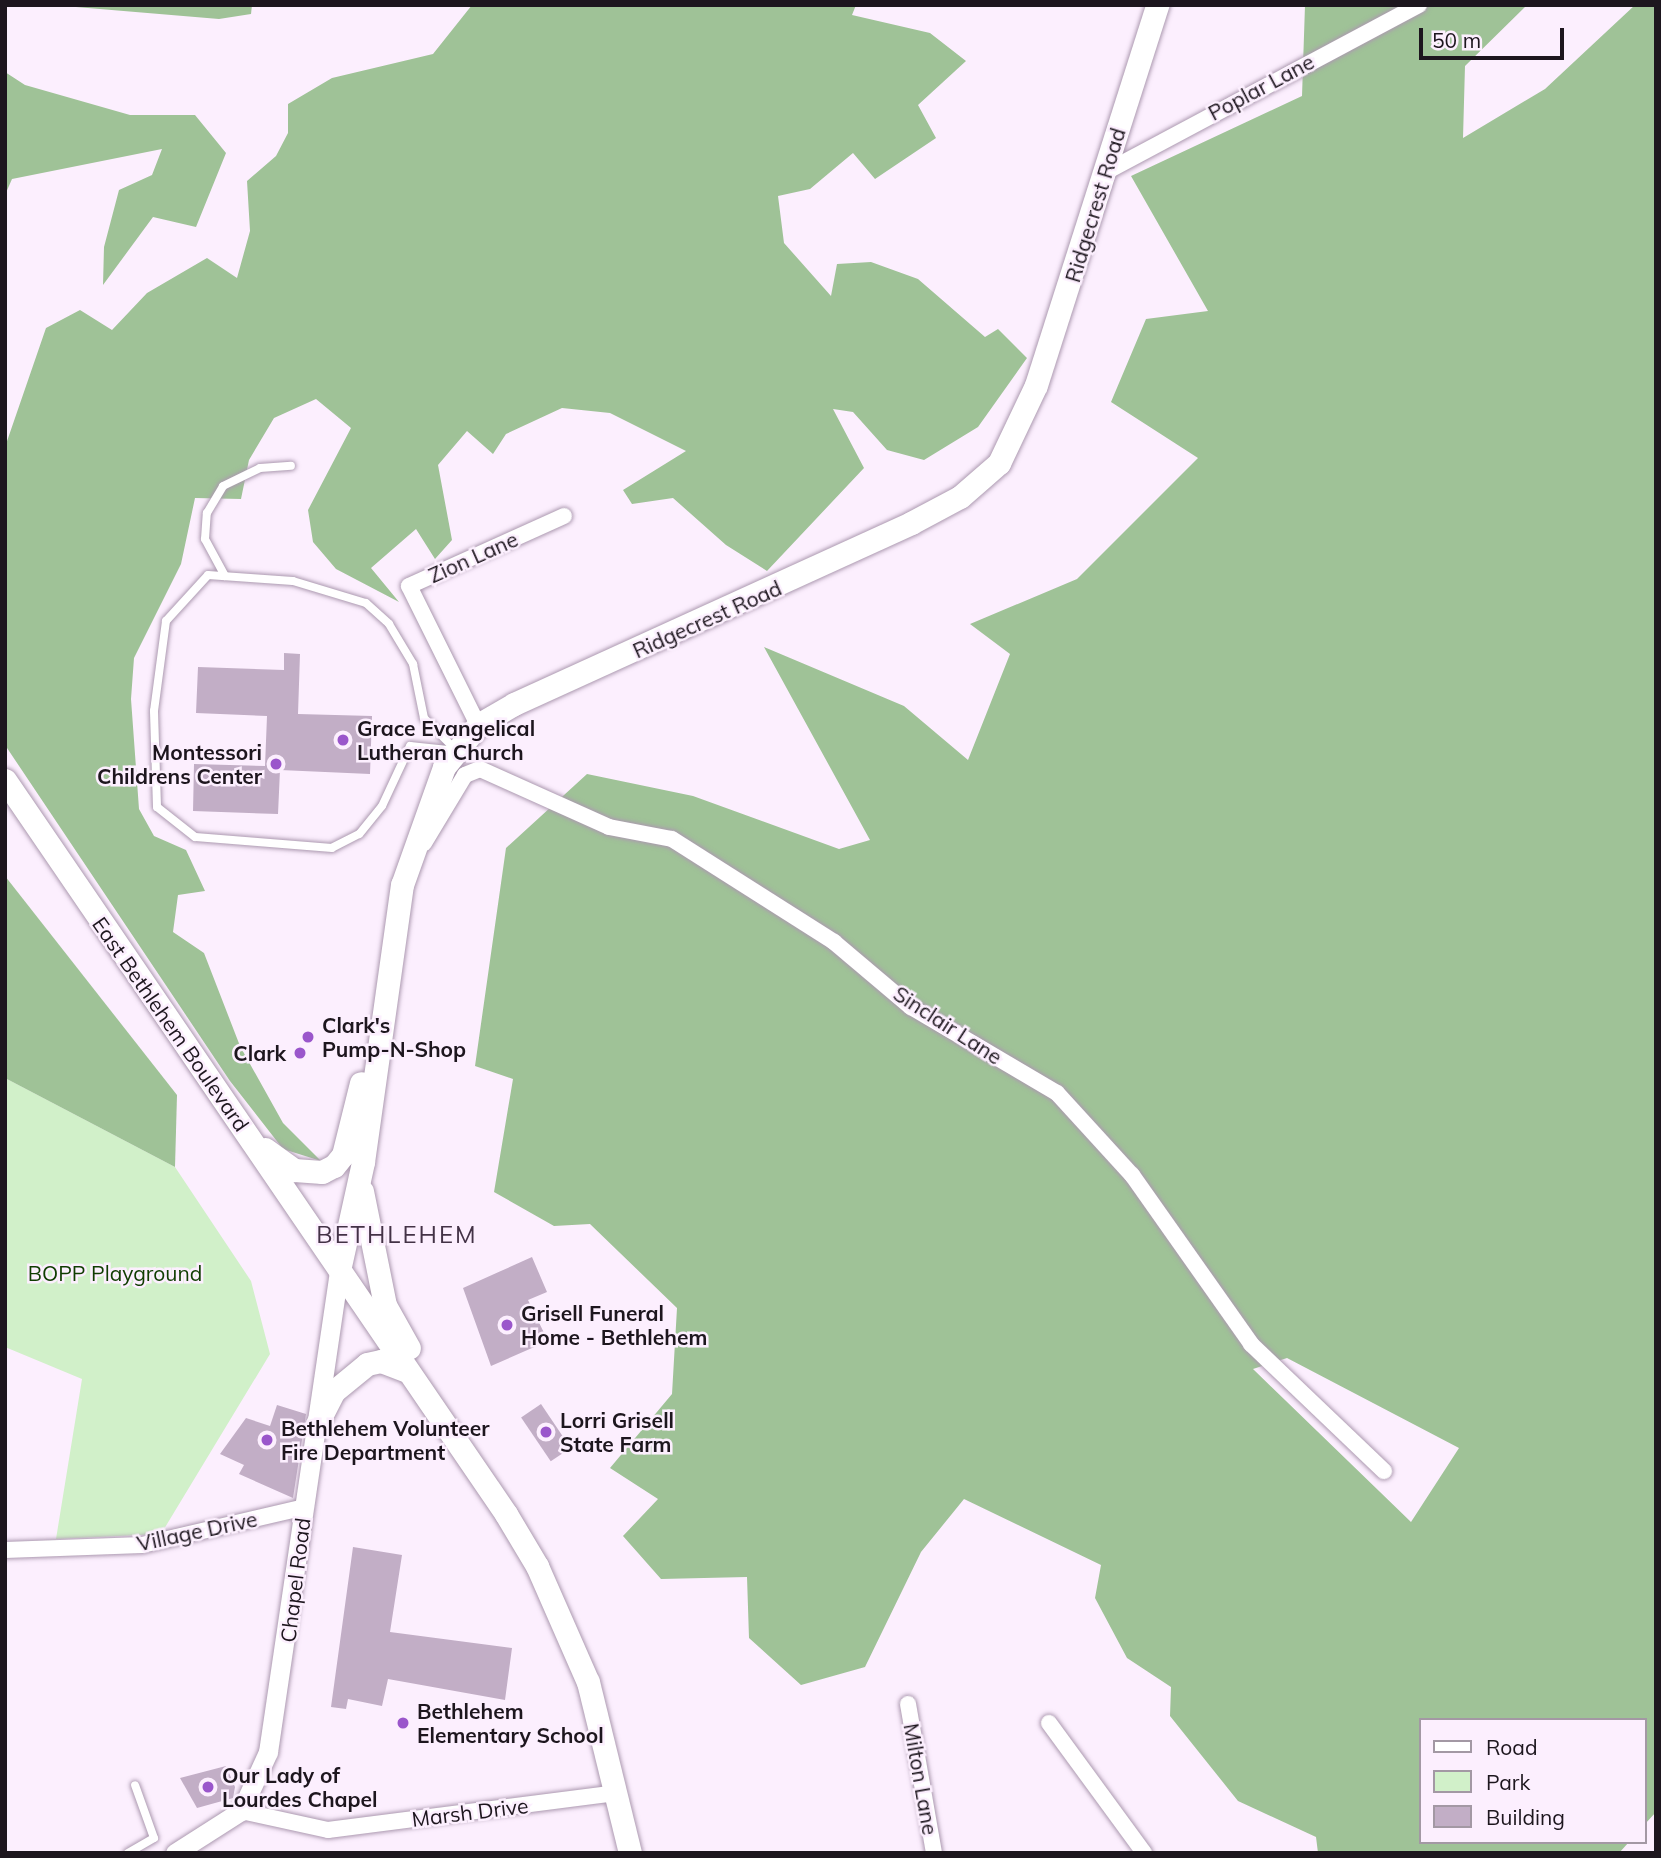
<!DOCTYPE html>
<style>
body{margin:0}
#map{position:relative;width:1661px;height:1858px;overflow:hidden;background:#fceffe;font-family:Mulish,sans-serif}
div>[style]{position:absolute}
.green>*{inset:0;background:#d1f0c9}
.forest>*{inset:0;background:#9fc297}
.building>*{inset:0;background:#c2aec6;transform-origin:0 0}
.roads{filter:drop-shadow(0 0 2px #ac99b0) drop-shadow(0 0 2px #ac99b0)}
.service>*{height:8px;margin:-4px;padding:0 4px;transform-origin:4px;border-radius:4px;background:#fff}
.minor>*{height:16px;margin:-8px;padding:0 8px;transform-origin:8px;border-radius:8px;background:#fff}
.tertiary>*{height:19px;margin:-9.5px;padding:0 9.5px;transform-origin:9.5px;border-radius:9.5px;background:#fff}
.secondary>*{height:23px;margin:-11.5px;padding:0 11.5px;transform-origin:11.5px;border-radius:11.5px;background:#fff}
.dots>*{width:19px;height:19px;translate:-50% -50%;box-sizing:border-box;border:4px solid #fceffe;border-radius:50%}
span{translate:-50% -50%;white-space:nowrap;text-align:center;line-height:1.15;-webkit-text-stroke:5px #fceffe;paint-order:stroke}
.street-label{font-size:21px;color:#1d161e}
.poi-label{font-size:21px;color:#1d161e;font-weight:700}
.left{translate:0 -50%;text-align:left}
.right{translate:-100% -50%;text-align:right}
.park-label{font-size:21px;color:#0f3d00}
.quarter-label{font-size:24px;color:#433246;letter-spacing:2px}
.frame{position:absolute;inset:0;border:7px solid #1d161e;pointer-events:none}
.legend{position:absolute;left:1419px;top:1718px;width:228px;height:126px;box-sizing:border-box;background:#fceffe;border:2px solid #a398a4;margin:0;padding:9px 12px;list-style:none;font-size:21px;color:#1d161e}
.legend li{display:flex;align-items:center;gap:14px;height:35px}
.legend b{width:35px;border:2px solid #a398a4}
.scale{position:absolute;left:1419px;top:28px;width:145px;height:32px;box-sizing:border-box;border:4px solid #1d161e;border-top:0;padding-left:9px;font-size:21px;line-height:24px;white-space:nowrap;color:#1d161e;-webkit-text-stroke:5px #fceffe;paint-order:stroke}
</style>
<div id="map">
<div class="green">
<div style="clip-path:polygon(5px 1078px,175px 1167px,251px 1281px,270px 1354px,161px 1534px,56px 1539px,82px 1379px,5px 1347px)"></div>
</div>
<div class="forest">
<div style="clip-path:polygon(52px 5px,252px 5px,251px 14px,219px 19px)"></div>
<div style="clip-path:polygon(472px 5px,856px 5px,852px 15px,930px 33px,966px 61px,918px 105px,936px 138px,875px 179px,853px 153px,810px 189px,778px 196px,784px 243px,831px 296px,837px 264px,871px 262px,918px 279px,985px 337px,998px 329px,1027px 358px,978px 427px,924px 460px,887px 450px,853px 412px,833px 409px,864px 468px,767px 571px,726px 545px,673px 498px,632px 504px,623px 490px,686px 451px,610px 413px,562px 408px,506px 434px,493px 454px,467px 431px,438px 465px,452px 540px,435px 559px,416px 529px,371px 568px,399px 602px,336px 569px,313px 542px,308px 510px,351px 428px,316px 399px,274px 418px,249px 460px,241px 499px,195px 498px,181px 564px,134px 658px,131px 699px,139px 809px,154px 836px,186px 850px,205px 891px,178px 895px,173px 932px,204px 953px,240px 1046px,283px 1123px,321px 1161px,283px 1149px,230px 1081px,5px 745px,5px 447px,46px 328px,80px 310px,112px 330px,147px 293px,207px 258px,237px 278px,250px 231px,247px 181px,276px 156px,288px 133px,288px 104px,332px 78px,433px 54px)"></div>
<div style="clip-path:polygon(evenodd,1305px 5px,1527px 5px,1465px 66px,1463px 138px,1545px 89px,1635px 5px,1656px 5px,1656px 1812px,1645px 1824px,1645px 1720px,1421px 1720px,1421px 1842px,1629px 1842px,1619px 1853px,1318px 1853px,1316px 1837px,1238px 1801px,1170px 1716px,1171px 1687px,1127px 1658px,1095px 1598px,1101px 1565px,964px 1499px,921px 1552px,865px 1667px,801px 1685px,749px 1638px,747px 1577px,661px 1579px,623px 1536px,658px 1499px,610px 1468px,672px 1394px,677px 1308px,590px 1224px,554px 1226px,494px 1192px,513px 1079px,475px 1066px,506px 848px,587px 774px,693px 796px,839px 849px,870px 840px,764px 647px,904px 706px,968px 760px,1010px 654px,970px 624px,1077px 579px,1198px 458px,1111px 402px,1146px 319px,1208px 311px,1131px 176px,1302px 96px,1305px 5px,1287px 1358px,1459px 1448px,1411px 1522px,1253px 1369px,1287px 1358px)"></div>
<div style="clip-path:polygon(5px 72px,25px 85px,130px 115px,195px 115px,226px 153px,196px 227px,153px 217px,103px 285px,104px 247px,119px 190px,152px 175px,162px 149px,12px 179px,5px 195px)"></div>
<div style="clip-path:polygon(5px 876px,177px 1095px,175px 1167px,5px 1078px)"></div>
</div>
<div class="building">
<div style="clip-path:polygon(284px 653px,300px 654px,298px 714px,372px 716px,370px 774px,280px 770px,278px 814px,193px 811px,194px 764px,265px 766px,267px 716px,196px 713px,198px 667px,284px 670px)"></div>
<div style="clip-path:polygon(532px 1257px,547px 1292px,528px 1300px,548px 1341px,491px 1366px,463px 1288px)"></div>
<div style="left:541px;top:1404px;width:53px;height:24px;rotate:56deg"></div>
<div style="clip-path:polygon(277px 1405px,306px 1414px,293px 1498px,239px 1474px,244px 1465px,220px 1454px,246px 1418px,270px 1426px)"></div>
<div style="clip-path:polygon(353px 1547px,402px 1555px,390px 1632px,512px 1648px,505px 1700px,388px 1679px,382px 1706px,348px 1699px,346px 1709px,331px 1707px)"></div>
<div style="clip-path:polygon(226px 1766px,235px 1787px,233px 1798px,197px 1808px,180px 1778px)"></div>
</div>
<div class="roads">
<div class="service">
<div style="left:208px;top:575px;width:85px;rotate:4deg"></div>
<div style="left:293px;top:581px;width:76px;rotate:16.8deg"></div>
<div style="left:366px;top:603px;width:31px;rotate:42deg"></div>
<div style="left:389px;top:624px;width:47px;rotate:59deg"></div>
<div style="left:413px;top:664px;width:55px;rotate:78.5deg"></div>
<div style="left:424px;top:718px;width:47px;rotate:45deg"></div>
<div style="left:457px;top:751px;width:47px;rotate:-173.9deg"></div>
<div style="left:410px;top:746px;width:66px;rotate:115deg"></div>
<div style="left:382px;top:806px;width:36px;rotate:129deg"></div>
<div style="left:359px;top:834px;width:30px;rotate:153deg"></div>
<div style="left:332px;top:848px;width:137px;rotate:-175.4deg"></div>
<div style="left:195px;top:837px;width:48px;rotate:-141.7deg"></div>
<div style="left:157px;top:807px;width:96px;rotate:-91.8deg"></div>
<div style="left:154px;top:711px;width:91px;rotate:-82.4deg"></div>
<div style="left:166px;top:621px;width:62px;rotate:-47.6deg"></div>
<div style="left:225px;top:576px;width:42px;rotate:-118.4deg"></div>
<div style="left:205px;top:539px;width:26px;rotate:-86deg"></div>
<div style="left:207px;top:513px;width:31px;rotate:-59deg"></div>
<div style="left:223px;top:486px;width:41px;rotate:-25.9deg"></div>
<div style="left:260px;top:468px;width:31px;rotate:-4deg"></div>
<div style="left:128px;top:1853px;width:30px;rotate:-30deg"></div>
<div style="left:154px;top:1838px;width:56px;rotate:-109.7deg"></div>
</div>
<div class="minor">
<div style="left:1104px;top:173px;width:357px;rotate:-28.1deg"></div>
<div style="left:478px;top:725px;width:155px;rotate:-116.4deg"></div>
<div style="left:409px;top:586px;width:170px;rotate:-24.3deg"></div>
<div style="left:424px;top:843px;width:79px;rotate:-58.9deg"></div>
<div style="left:465px;top:775px;width:16px;rotate:-22deg"></div>
<div style="left:480px;top:769px;width:141px;rotate:24.2deg"></div>
<div style="left:609px;top:827px;width:64px;rotate:10.8deg"></div>
<div style="left:672px;top:839px;width:192px;rotate:32.4deg"></div>
<div style="left:834px;top:942px;width:101px;rotate:40.2deg"></div>
<div style="left:911px;top:1007px;width:169px;rotate:30.5deg"></div>
<div style="left:1057px;top:1093px;width:111px;rotate:47.6deg"></div>
<div style="left:1132px;top:1175px;width:207px;rotate:54.8deg"></div>
<div style="left:1251px;top:1344px;width:184px;rotate:43.7deg"></div>
<div style="left:5px;top:1550px;width:137px;rotate:-2.1deg"></div>
<div style="left:142px;top:1545px;width:167px;rotate:-13.1deg"></div>
<div style="left:908px;top:1704px;width:151px;rotate:80.1deg"></div>
<div style="left:1049px;top:1723px;width:161px;rotate:53.8deg"></div>
<div style="left:241px;top:1811px;width:89px;rotate:12.3deg"></div>
<div style="left:328px;top:1830px;width:292px;rotate:-7.3deg"></div>
</div>
<div class="tertiary">
<div style="left:175px;top:1853px;width:78px;rotate:-32.5deg"></div>
<div style="left:241px;top:1811px;width:65px;rotate:-65.4deg"></div>
<div style="left:268px;top:1752px;width:491px;rotate:-81.6deg"></div>
</div>
<div class="secondary">
<div style="left:5px;top:780px;width:889px;rotate:55.68deg"></div>
<div style="left:506px;top:1514px;width:61px;rotate:59.2deg"></div>
<div style="left:537px;top:1566px;width:127px;rotate:66.3deg"></div>
<div style="left:588px;top:1682px;width:176px;rotate:76.2deg"></div>
<div style="left:265px;top:1149px;width:36px;rotate:36deg"></div>
<div style="left:294px;top:1170px;width:28px;rotate:4deg"></div>
<div style="left:322px;top:1172px;width:13px;rotate:-27deg"></div>
<div style="left:334px;top:1166px;width:14px;rotate:-51deg"></div>
<div style="left:343px;top:1155px;width:74px;rotate:-76deg"></div>
<div style="left:362px;top:1191px;width:116px;rotate:78.6deg"></div>
<div style="left:385px;top:1305px;width:49px;rotate:60.8deg"></div>
<div style="left:340px;top:1266px;width:107px;rotate:-77.5deg"></div>
<div style="left:363px;top:1162px;width:280px;rotate:-82deg"></div>
<div style="left:402px;top:885px;width:125px;rotate:-70.4deg"></div>
<div style="left:444px;top:767px;width:54px;rotate:-51deg"></div>
<div style="left:478px;top:725px;width:42px;rotate:-30.3deg"></div>
<div style="left:514px;top:704px;width:436px;rotate:-24.5deg"></div>
<div style="left:911px;top:523px;width:55px;rotate:-28deg"></div>
<div style="left:960px;top:497px;width:52px;rotate:-41.1deg"></div>
<div style="left:999px;top:463px;width:86px;rotate:-64.6deg"></div>
<div style="left:1036px;top:385px;width:399px;rotate:-72.3deg"></div>
<div style="left:317px;top:1424px;width:36px;rotate:-63deg"></div>
<div style="left:333px;top:1392px;width:44px;rotate:-39.5deg"></div>
<div style="left:367px;top:1364px;width:14px;rotate:-12deg"></div>
<div style="left:381px;top:1361px;width:28px;rotate:21deg"></div>
</div>
</div>
<div class="dots">
<div style="left:343px;top:740px;background:#9a56cb"></div>
<div style="left:276px;top:764px;background:#9a56cb"></div>
<div style="left:308px;top:1037px;background:#9a56cb"></div>
<div style="left:300px;top:1053px;background:#9a56cb"></div>
<div style="left:507px;top:1325px;background:#9a56cb"></div>
<div style="left:546px;top:1432px;background:#9a56cb"></div>
<div style="left:267px;top:1440px;background:#9a56cb"></div>
<div style="left:403px;top:1723px;background:#9a56cb"></div>
<div style="left:208px;top:1787px;background:#9a56cb"></div>
</div>
<div class="street-label">
<span style="left:1261px;top:87px;rotate:-28deg">Poplar Lane</span>
<span style="left:1095px;top:205px;rotate:-73deg">Ridgecrest Road</span>
<span style="left:473px;top:557px;rotate:-24deg">Zion Lane</span>
<span style="left:707px;top:619px;rotate:-24deg">Ridgecrest Road</span>
<span style="left:171px;top:1024px;rotate:55deg">East Bethlehem Boulevard</span>
<span style="left:948px;top:1025px;rotate:33deg">Sinclair Lane</span>
<span style="left:197px;top:1531px;rotate:-12deg">Village Drive</span>
<span style="left:295px;top:1580px;rotate:-83deg">Chapel Road</span>
<span style="left:921px;top:1779px;rotate:80deg">Milton Lane</span>
<span style="left:470px;top:1812px;rotate:-7deg">Marsh Drive</span>
</div>
<div class="poi-label">
<span class="left" style="left:357px;top:740px">Grace Evangelical<br>Lutheran Church</span>
<span class="right" style="left:262px;top:764px">Montessori<br>Childrens Center</span>
<span class="left" style="left:322px;top:1037px">Clark's<br>Pump-N-Shop</span>
<span class="right" style="left:286px;top:1053px">Clark</span>
<span class="left" style="left:521px;top:1325px">Grisell Funeral<br>Home - Bethlehem</span>
<span class="left" style="left:560px;top:1432px">Lorri Grisell<br>State Farm</span>
<span class="left" style="left:281px;top:1440px">Bethlehem Volunteer<br>Fire Department</span>
<span class="left" style="left:417px;top:1723px">Bethlehem<br>Elementary School</span>
<span class="left" style="left:222px;top:1787px">Our Lady of<br>Lourdes Chapel</span>
</div>
<div class="park-label">
<span style="left:115px;top:1273px">BOPP Playground</span>
</div>
<div class="quarter-label">
<span style="left:397px;top:1235px">BETHLEHEM</span>
</div>
<div class="frame"></div>
<ul class="legend">
<li><b style="height:9px;background:#fff"></b>Road</li>
<li><b style="height:19px;background:#d1f0c9"></b>Park</li>
<li><b style="height:19px;background:#c2aec6"></b>Building</li>
</ul>
<div class="scale">50 m</div>
</div>
